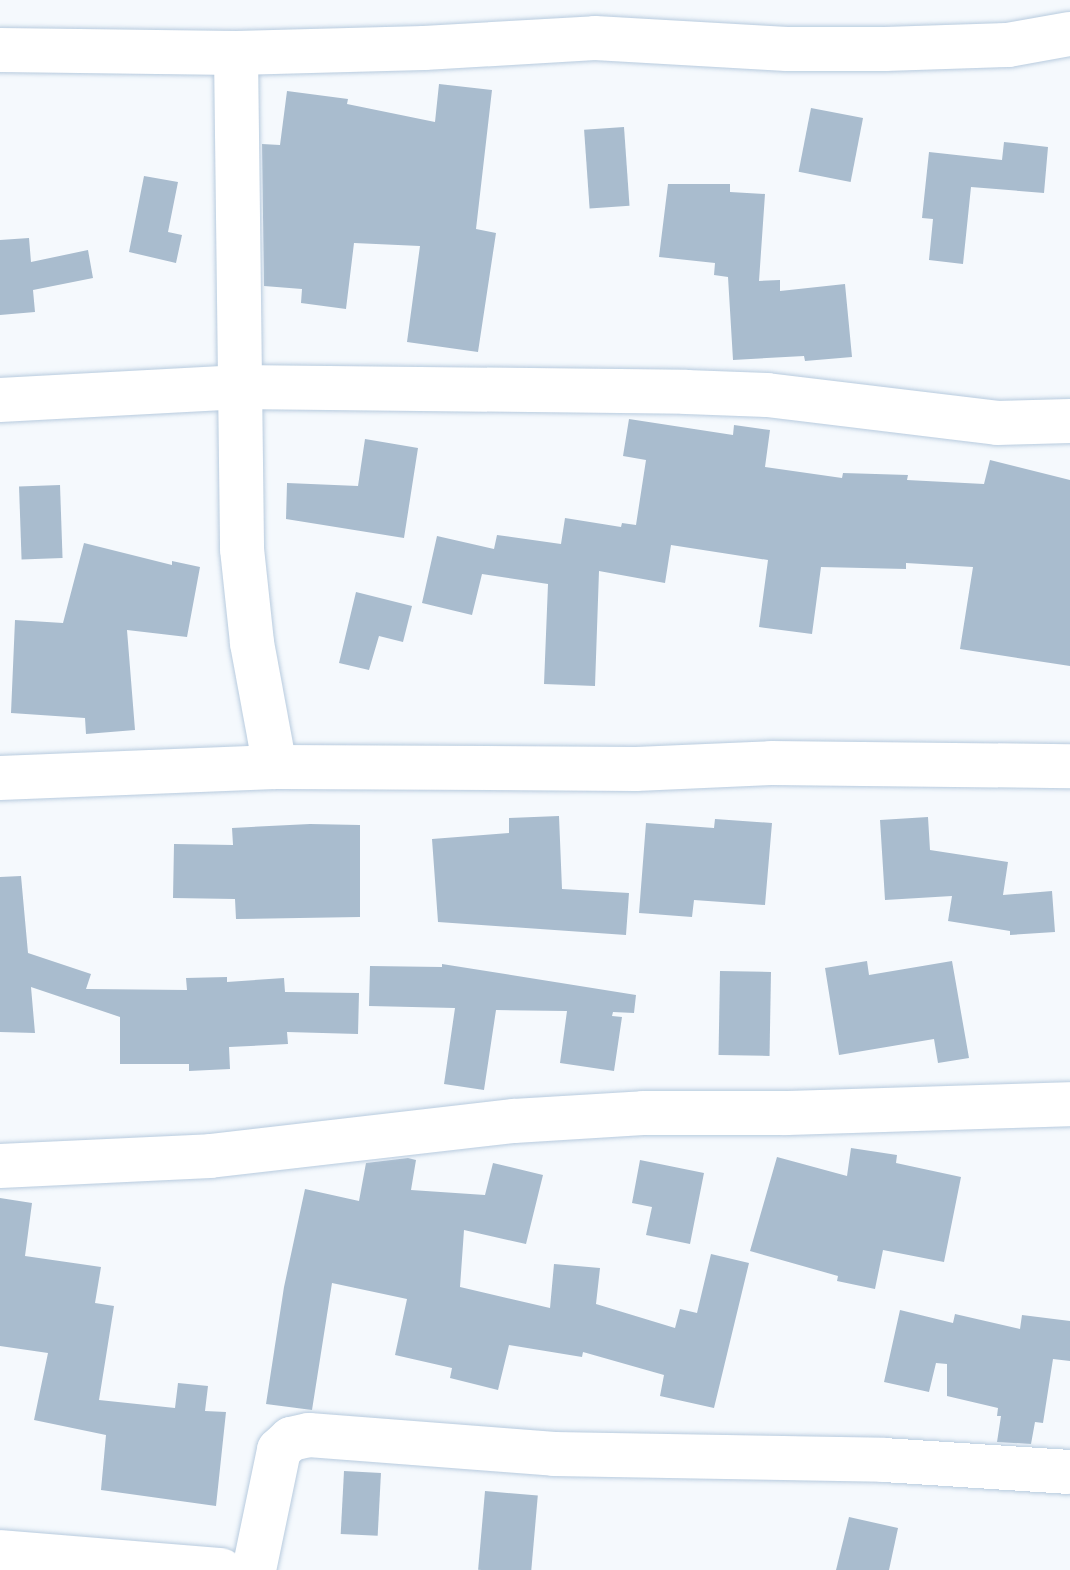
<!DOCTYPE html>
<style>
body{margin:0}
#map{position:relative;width:1070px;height:1570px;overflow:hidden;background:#f5f9fd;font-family:"Roboto Serif",serif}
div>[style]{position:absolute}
.building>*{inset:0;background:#a9bcce;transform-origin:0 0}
.roads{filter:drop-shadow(0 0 2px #b8cbde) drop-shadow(0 0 2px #b8cbde)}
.minor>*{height:44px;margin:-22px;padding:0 22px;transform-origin:22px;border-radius:22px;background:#fff}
span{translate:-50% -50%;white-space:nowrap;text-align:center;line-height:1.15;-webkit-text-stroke:6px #f5f9fd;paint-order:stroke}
</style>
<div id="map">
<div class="building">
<div style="clip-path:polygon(439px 84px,492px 90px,476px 229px,496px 233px,478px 352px,407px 342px,420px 246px,354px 243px,346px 309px,301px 303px,302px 289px,264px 286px,262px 144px,280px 145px,287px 91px,348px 99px,347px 104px,435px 122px)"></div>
<div style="left:811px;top:108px;width:53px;height:65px;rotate:11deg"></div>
<div style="left:624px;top:127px;width:79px;height:40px;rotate:86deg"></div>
<div style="clip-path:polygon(1004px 142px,1048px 147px,1044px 193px,971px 187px,963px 264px,929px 260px,933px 219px,922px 218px,929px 152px,1002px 160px)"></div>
<div style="clip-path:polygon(144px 176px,178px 182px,168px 232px,182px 235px,176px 263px,129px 252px)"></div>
<div style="clip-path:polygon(668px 184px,730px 184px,730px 192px,765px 194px,759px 281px,780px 280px,780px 291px,845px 284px,852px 357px,805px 361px,804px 356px,733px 360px,728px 277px,714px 275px,715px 263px,659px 257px)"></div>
<div style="clip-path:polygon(29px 238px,31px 262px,88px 250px,93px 278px,33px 290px,35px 312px,0 315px,0 240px)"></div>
<div style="clip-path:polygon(629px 419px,733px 435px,734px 425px,770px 430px,765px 467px,842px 478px,843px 473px,908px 475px,907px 480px,984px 484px,990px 460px,1070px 480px,1070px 666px,960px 649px,973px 567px,906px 563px,906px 569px,821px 567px,812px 634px,759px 627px,768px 560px,671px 545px,665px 583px,599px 571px,595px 686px,544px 684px,548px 584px,482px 574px,472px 615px,422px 603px,437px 536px,494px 549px,497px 535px,561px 544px,565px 518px,621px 527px,622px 523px,636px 525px,646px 460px,623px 456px)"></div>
<div style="clip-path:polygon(365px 439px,418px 448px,404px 538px,286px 519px,287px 483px,358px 486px)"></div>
<div style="left:60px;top:485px;width:73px;height:41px;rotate:88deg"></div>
<div style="clip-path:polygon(84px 543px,172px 565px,172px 561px,200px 567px,187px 637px,127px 630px,135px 730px,86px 734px,85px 718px,11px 713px,15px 620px,63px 623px)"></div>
<div style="clip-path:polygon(356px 592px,412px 606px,403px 642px,379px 636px,369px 670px,339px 663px)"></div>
<div style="clip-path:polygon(559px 816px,562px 889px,629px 893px,626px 935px,438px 922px,432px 839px,509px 833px,509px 818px)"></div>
<div style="clip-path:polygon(928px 817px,930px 850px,1008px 862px,1003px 895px,1052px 891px,1055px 932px,1010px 935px,1010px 931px,948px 921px,952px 896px,885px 900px,880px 820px)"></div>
<div style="clip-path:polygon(715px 819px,772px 823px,765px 905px,694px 900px,692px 917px,639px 913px,646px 823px,714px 828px)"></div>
<div style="clip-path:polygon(310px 824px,360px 825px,360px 917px,236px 919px,235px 899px,173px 898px,174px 844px,233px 845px,232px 828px)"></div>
<div style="clip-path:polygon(21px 876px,28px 953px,91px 974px,86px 989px,187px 990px,186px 978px,227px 977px,227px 982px,284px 978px,285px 992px,359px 993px,358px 1034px,287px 1032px,288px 1044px,229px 1047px,230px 1069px,189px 1071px,189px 1064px,120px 1064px,120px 1017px,31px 987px,35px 1033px,0 1032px,0 877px)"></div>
<div style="clip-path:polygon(867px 961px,869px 975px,952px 961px,969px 1058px,938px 1063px,934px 1039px,839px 1055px,825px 968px)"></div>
<div style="clip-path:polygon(442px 964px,636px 995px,634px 1013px,613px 1012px,612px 1016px,622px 1017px,614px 1071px,560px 1063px,567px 1011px,496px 1010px,484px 1090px,444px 1084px,455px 1008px,369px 1006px,370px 966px,442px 967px)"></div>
<div style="left:720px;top:971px;width:51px;height:84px;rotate:1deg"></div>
<div style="clip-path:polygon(851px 1148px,897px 1155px,896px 1163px,961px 1177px,944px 1262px,883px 1250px,875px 1289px,837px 1281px,838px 1276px,750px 1251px,777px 1157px,847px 1176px)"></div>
<div style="clip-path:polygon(408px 1158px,416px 1160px,411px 1190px,485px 1195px,493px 1163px,543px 1175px,526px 1244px,464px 1230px,460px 1287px,550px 1308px,554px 1264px,600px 1268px,596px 1304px,675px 1328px,680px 1309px,697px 1313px,711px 1254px,749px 1263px,714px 1408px,660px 1396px,664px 1375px,583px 1352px,582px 1357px,509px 1345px,498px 1390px,450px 1378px,452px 1368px,395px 1355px,407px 1299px,332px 1283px,312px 1410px,266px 1404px,284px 1287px,305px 1189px,359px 1201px,366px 1163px)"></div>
<div style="clip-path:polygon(640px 1160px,704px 1173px,690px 1244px,646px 1235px,652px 1207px,632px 1203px)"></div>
<div style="clip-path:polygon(0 1198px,32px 1203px,25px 1256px,101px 1267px,95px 1303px,114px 1306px,99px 1400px,175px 1408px,178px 1383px,208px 1386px,205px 1411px,226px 1412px,216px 1506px,101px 1490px,106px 1435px,34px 1420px,48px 1353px,0 1346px)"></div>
<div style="clip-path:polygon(900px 1310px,953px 1323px,955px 1314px,1020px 1329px,1022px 1315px,1070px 1321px,1070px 1361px,1053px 1359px,1043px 1423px,1035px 1422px,1031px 1444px,997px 1442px,1001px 1416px,997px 1416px,998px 1408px,947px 1396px,947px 1364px,936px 1363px,929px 1392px,884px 1382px)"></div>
<div style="left:344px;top:1471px;width:37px;height:63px;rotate:3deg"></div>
<div style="left:485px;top:1491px;width:53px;height:79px;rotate:5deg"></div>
<div style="clip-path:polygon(849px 1517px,898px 1528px,889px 1570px,836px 1570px)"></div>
</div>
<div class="roads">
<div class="minor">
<div style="left:0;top:50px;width:236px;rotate:0.7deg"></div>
<div style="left:236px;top:53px;width:188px;rotate:-1.5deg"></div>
<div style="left:424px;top:48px;width:171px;rotate:-3.3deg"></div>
<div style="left:595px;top:38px;width:192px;rotate:3.3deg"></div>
<div style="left:787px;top:49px;width:98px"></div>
<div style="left:885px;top:49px;width:123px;rotate:-1.9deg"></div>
<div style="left:1008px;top:45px;width:63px;rotate:-10.1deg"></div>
<div style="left:236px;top:53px;width:496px;rotate:89.3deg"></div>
<div style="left:242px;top:549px;width:95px;rotate:83.9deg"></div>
<div style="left:252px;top:643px;width:126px;rotate:79.5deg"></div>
<div style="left:0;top:400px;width:237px;rotate:-3.1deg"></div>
<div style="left:237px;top:387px;width:449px;rotate:0.6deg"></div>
<div style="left:686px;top:392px;width:81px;rotate:2.1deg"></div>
<div style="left:767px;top:395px;width:232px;rotate:6.9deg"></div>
<div style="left:997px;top:423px;width:73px;rotate:-1.6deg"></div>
<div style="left:0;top:778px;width:275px;rotate:-2.3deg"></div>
<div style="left:275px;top:767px;width:361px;rotate:0.3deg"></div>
<div style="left:636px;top:769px;width:135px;rotate:-2.5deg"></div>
<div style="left:771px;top:763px;width:299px;rotate:0.6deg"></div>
<div style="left:0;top:1166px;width:210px;rotate:-2.7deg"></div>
<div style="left:210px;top:1156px;width:306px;rotate:-6.6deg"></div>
<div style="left:514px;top:1121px;width:129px;rotate:-3.5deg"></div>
<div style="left:643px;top:1113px;width:143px"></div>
<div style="left:786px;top:1113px;width:284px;rotate:-1.8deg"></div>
<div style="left:0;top:1552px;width:222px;rotate:4.7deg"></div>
<div style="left:254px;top:1570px;width:123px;rotate:-78.2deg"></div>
<div style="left:279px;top:1450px;width:16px;rotate:-43deg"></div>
<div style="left:291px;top:1439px;width:18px;rotate:-13deg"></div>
<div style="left:309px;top:1435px;width:246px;rotate:4.4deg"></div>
<div style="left:554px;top:1454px;width:330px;rotate:1deg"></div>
<div style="left:884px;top:1460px;width:186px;rotate:3.7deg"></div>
</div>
</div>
</div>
